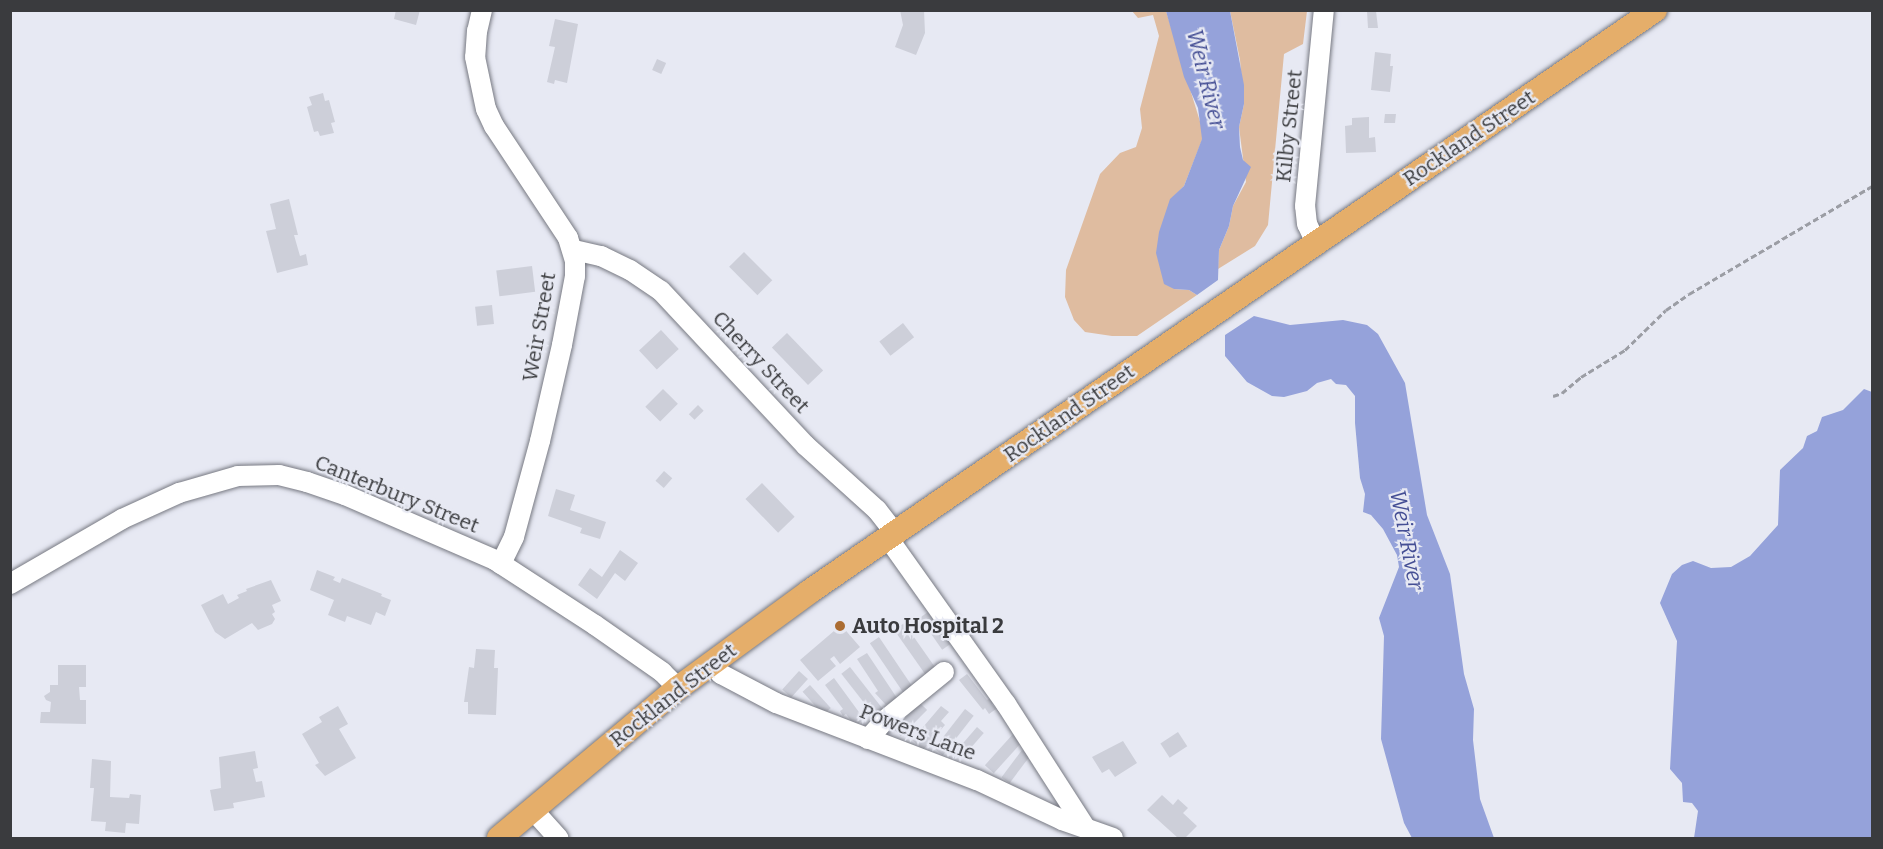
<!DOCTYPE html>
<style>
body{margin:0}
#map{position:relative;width:1883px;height:849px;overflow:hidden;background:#e7e9f3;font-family:Bitter,serif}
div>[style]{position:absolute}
.green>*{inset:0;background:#dfbca0}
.water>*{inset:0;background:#95a2da}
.building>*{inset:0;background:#cdcfd9;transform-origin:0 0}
.path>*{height:3px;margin-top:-1.5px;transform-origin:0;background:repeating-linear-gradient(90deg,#9b9da4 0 6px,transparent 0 9px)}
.roads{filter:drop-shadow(0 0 2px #777982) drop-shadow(0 0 2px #777982)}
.minor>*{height:20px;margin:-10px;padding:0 10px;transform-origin:10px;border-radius:10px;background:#fff}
.major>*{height:24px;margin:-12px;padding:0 12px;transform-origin:12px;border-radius:12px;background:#e5ae6a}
.dots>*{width:16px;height:16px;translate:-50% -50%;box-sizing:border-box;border:3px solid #e7e9f3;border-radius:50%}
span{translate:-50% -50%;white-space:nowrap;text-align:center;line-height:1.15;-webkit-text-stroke:4.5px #e7e9f3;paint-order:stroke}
.street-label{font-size:21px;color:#3a3b3e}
.poi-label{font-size:21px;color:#3a3b3e;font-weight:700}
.left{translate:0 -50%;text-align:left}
.water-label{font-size:22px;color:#444e94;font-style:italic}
.frame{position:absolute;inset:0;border:12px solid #3a3b3e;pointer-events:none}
</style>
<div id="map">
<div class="green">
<div style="clip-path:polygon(1132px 11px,1166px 11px,1202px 128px,1202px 140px,1184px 186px,1170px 200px,1174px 289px,1189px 290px,1197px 295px,1137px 336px,1112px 336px,1085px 332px,1074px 320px,1065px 297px,1066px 270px,1100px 174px,1120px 153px,1136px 147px,1142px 128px,1140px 109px,1159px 36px,1153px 15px,1138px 18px)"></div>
<div style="clip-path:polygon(1230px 11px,1307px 11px,1303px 44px,1284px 54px,1268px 225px,1255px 246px,1218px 269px,1219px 250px,1229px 226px,1233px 206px,1246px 182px,1239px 127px,1244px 104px,1240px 60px)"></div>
</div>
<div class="water">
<div style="clip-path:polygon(1166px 11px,1230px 11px,1244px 85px,1244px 104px,1239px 127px,1240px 147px,1243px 160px,1251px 167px,1233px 206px,1229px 226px,1219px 250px,1218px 280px,1197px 295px,1189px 290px,1174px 289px,1164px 284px,1156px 253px,1159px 232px,1170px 199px,1184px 186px,1202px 139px,1198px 108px,1184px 77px)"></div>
<div style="clip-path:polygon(1254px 316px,1290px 325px,1343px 320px,1367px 325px,1378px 334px,1405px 383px,1427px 515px,1450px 574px,1464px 674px,1474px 709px,1473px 740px,1480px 799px,1494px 838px,1412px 838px,1404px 823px,1381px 739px,1384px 636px,1379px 618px,1399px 567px,1397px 555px,1383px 529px,1371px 515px,1363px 512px,1365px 494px,1360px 478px,1355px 423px,1355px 396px,1346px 385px,1336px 384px,1331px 379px,1317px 383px,1307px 391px,1284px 397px,1272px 396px,1247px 382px,1225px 356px,1225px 335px)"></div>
<div style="clip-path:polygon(1864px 389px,1872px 392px,1872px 838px,1694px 838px,1698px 811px,1692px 803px,1683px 802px,1682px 783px,1670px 769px,1677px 641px,1660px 603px,1672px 574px,1682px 565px,1693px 561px,1711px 568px,1731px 567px,1750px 556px,1778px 525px,1780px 470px,1803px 448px,1807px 436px,1817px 431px,1822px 417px,1843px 410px)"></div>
</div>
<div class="building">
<div style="clip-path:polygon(396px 10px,420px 10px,416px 25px,394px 19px)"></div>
<div style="clip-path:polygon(900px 10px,924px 10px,925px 33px,916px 55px,895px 47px,903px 25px)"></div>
<div style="clip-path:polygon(1367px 11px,1376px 11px,1378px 28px,1368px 28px)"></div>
<div style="clip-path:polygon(555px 19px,578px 24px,567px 83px,555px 80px,554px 84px,547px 82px,555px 47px,549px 46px)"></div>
<div style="clip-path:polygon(1375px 52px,1391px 54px,1390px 66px,1393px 66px,1390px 92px,1371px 90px)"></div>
<div style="left:657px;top:59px;width:10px;height:12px;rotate:24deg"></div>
<div style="clip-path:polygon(323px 93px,325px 101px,329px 100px,335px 122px,331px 123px,334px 133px,320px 136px,318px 131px,314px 132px,307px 107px,312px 105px,309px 97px)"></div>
<div style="clip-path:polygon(1385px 114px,1396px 114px,1395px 123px,1384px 123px)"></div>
<div style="clip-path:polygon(1369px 117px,1369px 138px,1375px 137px,1376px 152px,1346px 153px,1345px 126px,1352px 125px,1352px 118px)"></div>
<div style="clip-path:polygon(289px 199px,298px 235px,294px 235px,300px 256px,306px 254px,308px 265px,277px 273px,266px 231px,276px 229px,270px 204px)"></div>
<div style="left:744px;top:252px;width:40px;height:21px;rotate:45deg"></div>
<div style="left:532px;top:266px;width:26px;height:36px;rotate:83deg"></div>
<div style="left:492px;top:305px;width:19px;height:17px;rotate:84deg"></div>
<div style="left:903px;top:323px;width:18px;height:30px;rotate:52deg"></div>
<div style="left:661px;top:330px;width:26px;height:30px;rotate:47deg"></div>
<div style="left:787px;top:333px;width:52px;height:21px;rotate:46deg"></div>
<div style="left:663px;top:389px;width:21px;height:25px;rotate:45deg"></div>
<div style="left:698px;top:405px;width:8px;height:13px;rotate:45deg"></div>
<div style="left:664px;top:471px;width:11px;height:13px;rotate:41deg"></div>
<div style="left:762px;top:483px;width:47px;height:23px;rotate:46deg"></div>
<div style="clip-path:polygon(556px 489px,575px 495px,570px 510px,606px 522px,600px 539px,580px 533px,582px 528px,548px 516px)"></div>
<div style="clip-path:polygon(620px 550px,638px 563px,625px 581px,615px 573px,597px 599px,578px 585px,590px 568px,602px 577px)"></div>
<div style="clip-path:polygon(317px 570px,335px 577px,333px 580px,340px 583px,342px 578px,382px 594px,381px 596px,391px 600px,385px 616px,376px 612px,371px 625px,347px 616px,345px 622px,328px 615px,334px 600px,310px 590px)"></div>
<div style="clip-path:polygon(271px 580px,281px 601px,272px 605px,275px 612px,272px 614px,275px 619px,272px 624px,258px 630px,252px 623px,225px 639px,215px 632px,201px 605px,223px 594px,228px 604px,239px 598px,237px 595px,247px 591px,246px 589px)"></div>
<div style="left:928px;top:612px;width:39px;height:10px;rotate:55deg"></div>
<div style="left:904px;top:623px;width:56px;height:12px;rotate:55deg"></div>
<div style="clip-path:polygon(841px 625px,860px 647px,840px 664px,834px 656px,830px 659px,836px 666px,818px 681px,800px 660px)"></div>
<div style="left:879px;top:637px;width:59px;height:11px;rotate:56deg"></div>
<div style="clip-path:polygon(476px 649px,495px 650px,494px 668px,498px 668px,496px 715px,468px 714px,468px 702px,464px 702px,469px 667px,474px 668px)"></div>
<div style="clip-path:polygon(867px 653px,897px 698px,886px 705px,875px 693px,878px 691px,857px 659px)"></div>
<div style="clip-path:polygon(58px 665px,86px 665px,86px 687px,79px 687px,80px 700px,86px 700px,86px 724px,40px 723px,41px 712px,50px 712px,51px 702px,46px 700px,44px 696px,50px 692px,50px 685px,58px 685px)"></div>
<div style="left:850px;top:667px;width:54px;height:11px;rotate:52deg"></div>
<div style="left:799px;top:671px;width:12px;height:25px;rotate:42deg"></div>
<div style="clip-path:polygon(967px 674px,987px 700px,991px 698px,994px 702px,992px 704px,996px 709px,989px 714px,985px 708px,983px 710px,959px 680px)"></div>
<div style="clip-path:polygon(834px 678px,864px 719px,855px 726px,846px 714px,843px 716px,840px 711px,843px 709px,825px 685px)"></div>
<div style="left:810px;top:685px;width:31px;height:10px;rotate:48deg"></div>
<div style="left:920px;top:703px;width:10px;height:37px;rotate:45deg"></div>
<div style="clip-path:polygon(338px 706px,348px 724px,339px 729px,356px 758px,325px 776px,315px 765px,319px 763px,302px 734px,322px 722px,319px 717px)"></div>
<div style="clip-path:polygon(941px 706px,949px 712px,941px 721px,945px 725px,923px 750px,912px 740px)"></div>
<div style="left:965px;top:709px;width:11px;height:50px;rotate:38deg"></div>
<div style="left:977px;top:727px;width:9px;height:33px;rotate:41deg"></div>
<div style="left:1178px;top:732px;width:17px;height:21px;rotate:57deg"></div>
<div style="left:1013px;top:734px;width:12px;height:42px;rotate:42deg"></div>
<div style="clip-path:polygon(1123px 741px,1137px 763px,1115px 777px,1109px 769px,1102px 773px,1092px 757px)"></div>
<div style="left:1022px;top:750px;width:10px;height:34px;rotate:37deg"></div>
<div style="clip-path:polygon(255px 751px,258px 768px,253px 769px,256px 782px,262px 781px,265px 797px,233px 803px,234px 808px,214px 811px,210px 790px,221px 788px,219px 757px)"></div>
<div style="clip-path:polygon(92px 759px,111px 761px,110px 797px,129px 798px,130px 794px,141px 795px,139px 824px,126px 823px,125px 833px,105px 831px,106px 822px,91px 821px,94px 788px,90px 788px)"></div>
<div style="clip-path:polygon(1162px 795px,1173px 805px,1178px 799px,1188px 808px,1183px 813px,1197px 826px,1185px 838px,1178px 838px,1147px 810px)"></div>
</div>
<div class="path">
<div style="left:1553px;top:396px;width:9px;rotate:-18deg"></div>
<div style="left:1562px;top:393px;width:25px;rotate:-40deg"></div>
<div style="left:1581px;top:377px;width:52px;rotate:-31.5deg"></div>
<div style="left:1625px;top:350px;width:57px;rotate:-44.3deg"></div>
<div style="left:1666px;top:310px;width:28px;rotate:-35deg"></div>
<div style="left:1689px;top:294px;width:212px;rotate:-30.5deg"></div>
</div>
<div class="roads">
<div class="minor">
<div style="left:482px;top:10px;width:22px;rotate:103deg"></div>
<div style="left:477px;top:31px;width:26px;rotate:94deg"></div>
<div style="left:475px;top:57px;width:53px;rotate:78.1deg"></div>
<div style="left:486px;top:109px;width:19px;rotate:65deg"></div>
<div style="left:494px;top:126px;width:134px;rotate:56.5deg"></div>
<div style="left:568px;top:238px;width:24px;rotate:73deg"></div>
<div style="left:575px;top:261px;width:15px;rotate:90deg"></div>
<div style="left:575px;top:276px;width:70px;rotate:100.7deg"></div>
<div style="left:562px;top:345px;width:98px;rotate:102.9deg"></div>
<div style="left:540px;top:441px;width:99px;rotate:105.2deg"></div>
<div style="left:514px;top:537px;width:30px;rotate:116deg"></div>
<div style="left:1316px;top:243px;width:21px;rotate:-115deg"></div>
<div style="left:1307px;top:224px;width:18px;rotate:-96deg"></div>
<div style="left:1305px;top:206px;width:197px;rotate:-84.5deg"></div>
<div style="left:574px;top:250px;width:28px;rotate:13deg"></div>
<div style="left:601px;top:256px;width:32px;rotate:26deg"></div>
<div style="left:630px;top:270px;width:37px;rotate:34deg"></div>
<div style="left:661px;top:291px;width:211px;rotate:46.9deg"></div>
<div style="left:805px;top:445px;width:97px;rotate:42.1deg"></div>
<div style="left:877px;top:510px;width:29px;rotate:52deg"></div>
<div style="left:888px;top:538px;width:204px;rotate:54.6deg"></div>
<div style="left:1006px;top:704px;width:146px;rotate:57.3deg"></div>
<div style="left:10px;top:584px;width:129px;rotate:-30.1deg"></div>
<div style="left:122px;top:519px;width:63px;rotate:-24.5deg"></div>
<div style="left:179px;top:493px;width:61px;rotate:-16.1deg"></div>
<div style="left:238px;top:476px;width:41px;rotate:-1.4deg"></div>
<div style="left:279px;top:475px;width:29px;rotate:14deg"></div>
<div style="left:307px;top:482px;width:40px;rotate:18.9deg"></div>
<div style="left:345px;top:495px;width:163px;rotate:23.4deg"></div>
<div style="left:495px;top:560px;width:119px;rotate:33deg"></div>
<div style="left:595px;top:625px;width:82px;rotate:35deg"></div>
<div style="left:662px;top:672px;width:23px;rotate:45deg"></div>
<div style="left:711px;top:663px;width:15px;rotate:48deg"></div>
<div style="left:721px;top:674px;width:62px;rotate:27.8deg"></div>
<div style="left:776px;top:703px;width:215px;rotate:21deg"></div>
<div style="left:977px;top:780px;width:94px;rotate:25.2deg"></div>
<div style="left:1062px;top:820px;width:54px;rotate:19.4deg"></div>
<div style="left:868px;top:739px;width:25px;rotate:-48deg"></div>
<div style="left:885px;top:720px;width:76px;rotate:-39.1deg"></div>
<div style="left:533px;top:810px;width:38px;rotate:48deg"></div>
</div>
<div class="major">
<div style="left:499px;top:838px;width:234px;rotate:-40deg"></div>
<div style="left:678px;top:688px;width:162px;rotate:-36.2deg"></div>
<div style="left:809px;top:592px;width:1027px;rotate:-34.53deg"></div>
</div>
</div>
<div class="dots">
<div style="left:840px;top:626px;background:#ab6c32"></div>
</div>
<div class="street-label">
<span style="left:1289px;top:126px;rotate:-84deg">Kilby Street</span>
<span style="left:1469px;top:138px;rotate:-34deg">Rockland Street</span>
<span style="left:539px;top:327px;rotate:-80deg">Weir Street</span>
<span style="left:761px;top:362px;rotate:47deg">Cherry Street</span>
<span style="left:1069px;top:413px;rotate:-35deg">Rockland Street</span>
<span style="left:397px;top:494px;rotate:22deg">Canterbury Street</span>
<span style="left:673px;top:695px;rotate:-38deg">Rockland Street</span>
<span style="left:918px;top:732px;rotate:21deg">Powers Lane</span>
</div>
<div class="poi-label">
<span class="left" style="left:852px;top:626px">Auto Hospital 2</span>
</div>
<div class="water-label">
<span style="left:1206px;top:79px;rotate:76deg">Weir River</span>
<span style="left:1407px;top:540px;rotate:79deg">Weir River</span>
</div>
<div class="frame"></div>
</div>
